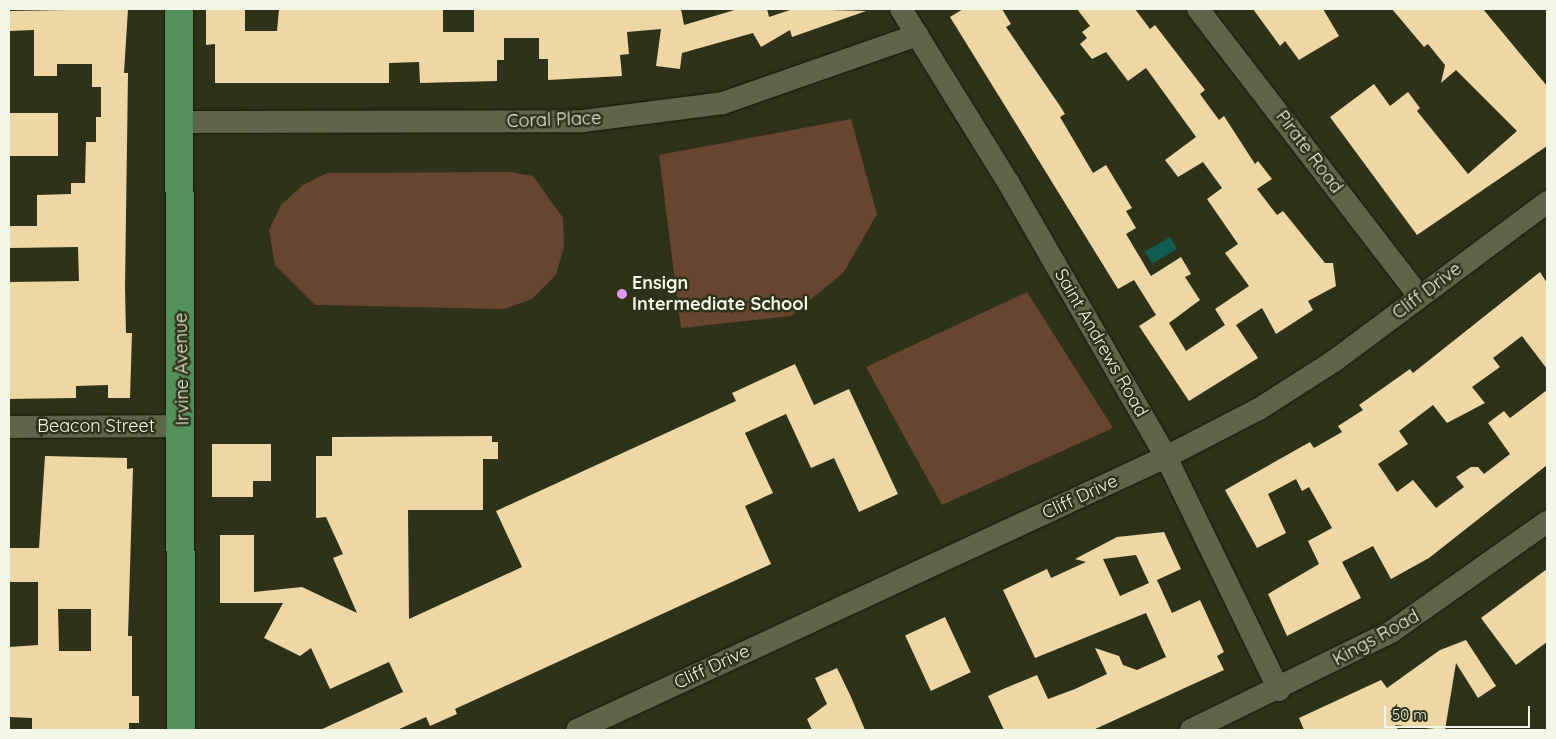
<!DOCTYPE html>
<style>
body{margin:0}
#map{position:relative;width:1556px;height:739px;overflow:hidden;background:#2d3219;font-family:Quicksand,sans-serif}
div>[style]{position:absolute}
.green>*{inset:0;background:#67452f}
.water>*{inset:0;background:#105b52;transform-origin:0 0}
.building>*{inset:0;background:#eed7a5;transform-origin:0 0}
.roads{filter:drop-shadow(0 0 1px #151a03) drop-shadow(0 0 1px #151a03)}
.minor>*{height:22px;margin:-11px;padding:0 11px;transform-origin:11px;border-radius:11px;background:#5f654a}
.major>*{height:28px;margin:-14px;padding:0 14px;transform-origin:14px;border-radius:14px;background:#54905c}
.dots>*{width:14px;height:14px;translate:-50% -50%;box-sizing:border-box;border:2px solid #2d3219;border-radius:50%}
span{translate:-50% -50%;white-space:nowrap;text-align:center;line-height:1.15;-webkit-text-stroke:5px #2d3219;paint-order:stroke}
.street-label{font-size:18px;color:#f3f7e8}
.poi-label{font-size:18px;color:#f3f7e8;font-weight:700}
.left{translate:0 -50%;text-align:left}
.frame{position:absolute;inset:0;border:10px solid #f3f7e8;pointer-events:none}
.scale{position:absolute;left:1384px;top:706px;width:146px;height:22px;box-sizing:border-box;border:2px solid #f3f7e8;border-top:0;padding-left:6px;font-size:15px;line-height:18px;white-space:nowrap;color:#f3f7e8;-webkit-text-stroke:4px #2d3219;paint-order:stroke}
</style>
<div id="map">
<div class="green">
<div style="clip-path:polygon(851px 119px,877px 214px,844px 272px,791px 316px,681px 328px,659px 155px)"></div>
<div style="clip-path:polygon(509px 172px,533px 176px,563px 218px,564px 247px,556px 275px,532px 299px,504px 309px,315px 305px,275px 265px,269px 230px,281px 205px,303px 185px,327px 173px)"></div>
<div style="clip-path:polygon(1027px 292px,1113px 428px,942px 505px,866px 367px)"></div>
</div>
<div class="water">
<div style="left:1170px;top:237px;width:14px;height:29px;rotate:60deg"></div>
</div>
<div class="building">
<div style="clip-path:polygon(128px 9px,124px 73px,128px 73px,125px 288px,126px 333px,132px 333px,130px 398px,108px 398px,108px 385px,76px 386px,76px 398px,9px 399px,9px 282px,79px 281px,78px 247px,9px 248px,9px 226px,37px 226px,37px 195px,71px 194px,71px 183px,85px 183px,86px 142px,96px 142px,96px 117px,101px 117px,101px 87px,92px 87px,92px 64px,57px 64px,57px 76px,34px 76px,34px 30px,9px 31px,9px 11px)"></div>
<div style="clip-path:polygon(206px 9px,245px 9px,245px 31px,277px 31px,279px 9px,443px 9px,443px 32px,474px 32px,474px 9px,681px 9px,684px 25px,738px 9px,767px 9px,769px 17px,793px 9px,866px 11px,792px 37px,790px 30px,761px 47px,753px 33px,682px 53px,680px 69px,656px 66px,661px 29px,627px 32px,629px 54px,620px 55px,622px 76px,548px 80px,548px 59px,539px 59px,539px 38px,504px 38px,504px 60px,497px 60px,497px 81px,420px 83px,419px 62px,389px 63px,389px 83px,215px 83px,215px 44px,206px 45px)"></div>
<div style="clip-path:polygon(963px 9px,1002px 9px,1011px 24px,1006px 27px,1060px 106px,1065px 114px,1060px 117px,1093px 173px,1106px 165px,1132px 208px,1126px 211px,1136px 228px,1126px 234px,1151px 276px,1181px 257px,1191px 274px,1185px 277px,1200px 300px,1169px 323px,1186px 351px,1225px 325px,1215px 309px,1249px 286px,1225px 253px,1238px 244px,1207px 199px,1222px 188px,1203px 162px,1178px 177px,1165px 160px,1196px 137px,1146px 68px,1128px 81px,1106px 52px,1092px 59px,1080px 44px,1087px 38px,1082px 32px,1090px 26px,1077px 9px,1135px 9px,1150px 29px,1155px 25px,1205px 90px,1200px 94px,1219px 120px,1224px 116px,1255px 164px,1258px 161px,1272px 179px,1257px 189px,1277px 215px,1283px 211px,1325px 263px,1333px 263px,1336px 286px,1308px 301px,1313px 310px,1276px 334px,1262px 308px,1236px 325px,1258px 358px,1189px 401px,1139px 326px,1156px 315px,1134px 280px,1118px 289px,950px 17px)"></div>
<div style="clip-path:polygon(1253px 9px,1323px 9px,1339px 36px,1299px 60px,1285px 41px,1280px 46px)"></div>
<div style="clip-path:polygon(1392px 9px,1483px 9px,1547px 86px,1547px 146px,1417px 235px,1330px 117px,1374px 84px,1390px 106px,1408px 92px,1420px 108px,1417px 111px,1468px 174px,1517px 131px,1456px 70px,1441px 83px,1445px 65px,1428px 44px,1424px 47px)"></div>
<div style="left:9px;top:113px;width:49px;height:43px"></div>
<div style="clip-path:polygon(1540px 272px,1547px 283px,1547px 369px,1522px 336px,1493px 358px,1500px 367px,1472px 387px,1485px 403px,1447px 423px,1433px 405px,1399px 431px,1408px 444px,1378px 464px,1397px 492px,1413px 480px,1436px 508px,1464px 487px,1456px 477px,1471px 467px,1478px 467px,1484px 474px,1510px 454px,1488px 423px,1504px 411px,1510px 418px,1547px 390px,1547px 465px,1429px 558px,1391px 579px,1373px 546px,1342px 562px,1361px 598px,1287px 636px,1268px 594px,1319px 564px,1308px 541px,1332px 528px,1309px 487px,1302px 491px,1296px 479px,1268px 494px,1286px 533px,1257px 548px,1225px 490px,1310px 442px,1314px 448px,1342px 432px,1338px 426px,1363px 410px,1359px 405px,1410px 369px,1413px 373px)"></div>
<div style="clip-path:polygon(795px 364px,814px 405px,849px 389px,898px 494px,859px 512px,834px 458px,811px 468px,786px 414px,745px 433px,773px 493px,745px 506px,771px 564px,455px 709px,457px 714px,430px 726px,426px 717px,397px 730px,320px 730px,403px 692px,389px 662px,330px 689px,311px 648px,300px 656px,264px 638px,283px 603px,220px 603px,220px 535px,254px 535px,254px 592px,302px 587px,357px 613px,333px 558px,343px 554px,326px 517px,316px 518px,316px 456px,332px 456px,332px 437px,492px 436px,492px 442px,498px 442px,498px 459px,483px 459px,483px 510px,408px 510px,409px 619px,522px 567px,496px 511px,736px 401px,732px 393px)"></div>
<div style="clip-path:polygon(212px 444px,271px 444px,271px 481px,253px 481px,253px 497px,212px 497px)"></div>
<div style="clip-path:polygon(evenodd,45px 456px,127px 458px,127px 469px,133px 468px,128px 636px,132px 636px,132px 696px,139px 696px,139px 723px,129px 723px,129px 730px,32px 730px,32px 718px,9px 717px,9px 647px,38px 645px,38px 582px,9px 582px,9px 548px,39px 548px,45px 456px,58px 609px,91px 609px,91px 651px,59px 651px,58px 609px)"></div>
<div style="clip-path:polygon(evenodd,1164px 532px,1181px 569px,1157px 580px,1172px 613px,1200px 600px,1224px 652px,1217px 656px,1224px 670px,1093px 730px,1004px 730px,988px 696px,1003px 689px,1037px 675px,1048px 699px,1075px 689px,1107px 674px,1095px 648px,1119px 656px,1123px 665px,1137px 670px,1166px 657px,1146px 613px,1035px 658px,1003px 590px,1047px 569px,1051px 578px,1086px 562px,1075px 559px,1117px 537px,1164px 532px,1136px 555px,1149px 583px,1120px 596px,1103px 559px,1136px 555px)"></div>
<div style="clip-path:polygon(1547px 569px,1547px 642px,1516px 665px,1481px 618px)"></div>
<div style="left:945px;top:617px;width:61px;height:44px;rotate:65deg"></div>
<div style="clip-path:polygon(1466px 640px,1496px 686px,1478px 698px,1456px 663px,1445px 730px,1395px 725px,1398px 730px,1304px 730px,1299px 718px,1381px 680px,1387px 688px,1440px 650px)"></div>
<div style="clip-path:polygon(837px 668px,851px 697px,865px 730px,812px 730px,807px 719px,827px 704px,815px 678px)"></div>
</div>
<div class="roads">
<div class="minor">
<div style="left:901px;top:9px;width:203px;rotate:58.3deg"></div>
<div style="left:1008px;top:182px;width:317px;rotate:60.1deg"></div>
<div style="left:1166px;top:457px;width:259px;rotate:64.1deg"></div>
<div style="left:1198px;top:9px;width:362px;rotate:52.4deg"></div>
<div style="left:178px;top:122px;width:405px;rotate:-0.1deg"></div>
<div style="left:583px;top:121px;width:141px;rotate:-7.3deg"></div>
<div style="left:723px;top:103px;width:206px;rotate:-19.3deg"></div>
<div style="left:9px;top:427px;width:174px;rotate:-0.3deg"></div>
<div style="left:577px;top:730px;width:649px;rotate:-24.87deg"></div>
<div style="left:1166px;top:457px;width:105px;rotate:-27.3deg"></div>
<div style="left:1259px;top:409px;width:89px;rotate:-32.6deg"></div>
<div style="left:1334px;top:361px;width:266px;rotate:-36.7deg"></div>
<div style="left:1191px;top:730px;width:223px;rotate:-26.1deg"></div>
<div style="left:1391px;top:632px;width:191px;rotate:-35.2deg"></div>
</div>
<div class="major">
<div style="left:179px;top:9px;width:721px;rotate:89.84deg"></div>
</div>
</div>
<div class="dots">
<div style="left:622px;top:294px;background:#dd99f3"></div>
</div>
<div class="street-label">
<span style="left:554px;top:120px;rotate:-2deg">Coral Place</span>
<span style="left:1309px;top:152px;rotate:53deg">Pirate Road</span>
<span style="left:1427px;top:291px;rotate:-37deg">Cliff Drive</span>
<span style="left:1101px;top:343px;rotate:60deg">Saint Andrews Road</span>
<span style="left:182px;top:369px;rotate:-91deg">Irvine Avenue</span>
<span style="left:96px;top:426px">Beacon Street</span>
<span style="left:1080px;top:497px;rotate:-25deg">Cliff Drive</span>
<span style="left:1376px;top:638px;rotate:-29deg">Kings Road</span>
<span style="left:712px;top:667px;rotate:-25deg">Cliff Drive</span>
</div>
<div class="poi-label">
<span class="left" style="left:632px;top:294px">Ensign<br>Intermediate School</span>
</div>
<div class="frame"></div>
<div class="scale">50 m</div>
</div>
